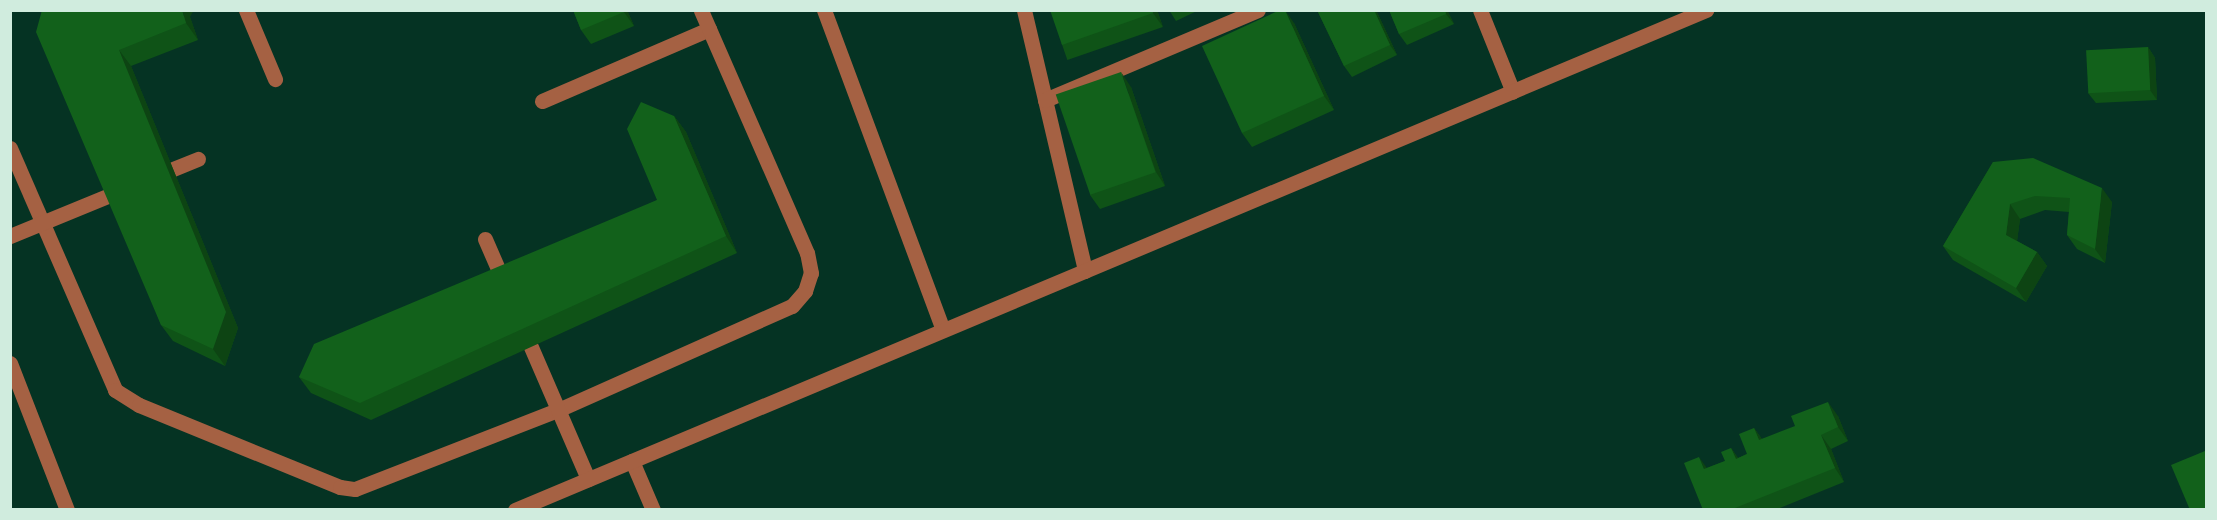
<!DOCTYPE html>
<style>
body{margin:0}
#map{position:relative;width:2217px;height:520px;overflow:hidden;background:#053323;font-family:"Nunito Sans",sans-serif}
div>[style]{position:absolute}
.minor>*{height:15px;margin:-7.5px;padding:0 7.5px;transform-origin:7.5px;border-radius:7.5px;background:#a56143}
.wall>*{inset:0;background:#0f5317;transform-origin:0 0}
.shaded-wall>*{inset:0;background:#0d4413}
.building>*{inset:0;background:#12611b;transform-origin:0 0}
span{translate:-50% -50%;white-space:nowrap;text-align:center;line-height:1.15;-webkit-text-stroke:4.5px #053323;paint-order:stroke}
.frame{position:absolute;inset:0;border:12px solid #d0ecde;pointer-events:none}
</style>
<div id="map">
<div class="minor">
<div style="left:246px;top:10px;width:75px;rotate:67.2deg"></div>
<div style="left:824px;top:10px;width:341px;rotate:69.6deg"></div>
<div style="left:1024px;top:10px;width:268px;rotate:76.8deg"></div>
<div style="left:1480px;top:10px;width:88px;rotate:68.1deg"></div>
<div style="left:1045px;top:100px;width:231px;rotate:-22.9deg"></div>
<div style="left:542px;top:101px;width:182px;rotate:-23.3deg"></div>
<div style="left:10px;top:148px;width:264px;rotate:66.5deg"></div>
<div style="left:115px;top:390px;width:28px;rotate:32deg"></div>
<div style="left:139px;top:405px;width:217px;rotate:22.2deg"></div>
<div style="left:340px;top:487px;width:15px;rotate:8deg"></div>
<div style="left:355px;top:489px;width:218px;rotate:-21.3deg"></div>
<div style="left:558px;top:410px;width:256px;rotate:-24deg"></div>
<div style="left:792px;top:306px;width:20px;rotate:-49deg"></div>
<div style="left:805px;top:291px;width:19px;rotate:-72deg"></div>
<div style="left:811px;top:273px;width:20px;rotate:-101deg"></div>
<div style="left:807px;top:253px;width:265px;rotate:-113.6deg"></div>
<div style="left:173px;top:169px;width:27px;rotate:-22deg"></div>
<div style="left:10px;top:236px;width:108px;rotate:-22.3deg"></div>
<div style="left:485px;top:239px;width:50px;rotate:66.5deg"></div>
<div style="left:531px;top:347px;width:144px;rotate:66.6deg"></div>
<div style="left:10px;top:363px;width:158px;rotate:68.8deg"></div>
<div style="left:632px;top:461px;width:53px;rotate:66.8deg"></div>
<div style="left:515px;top:510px;width:1292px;rotate:-22.77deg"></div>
</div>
<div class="wall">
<div style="clip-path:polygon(42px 10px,190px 17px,198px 40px,131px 66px,238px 328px,225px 366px,173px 341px,161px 325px)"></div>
<div style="clip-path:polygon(573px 10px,627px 10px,634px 26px,591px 44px,581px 30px)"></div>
<div style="left:1157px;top:10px;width:18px;height:101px;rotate:71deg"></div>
<div style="clip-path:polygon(1169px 10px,1199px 10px,1176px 21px)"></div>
<div style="clip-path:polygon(1317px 10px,1376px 10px,1397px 55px,1352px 77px,1344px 66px)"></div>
<div style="clip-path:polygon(1389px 10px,1447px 10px,1454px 24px,1407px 45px,1399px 34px)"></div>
<div style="clip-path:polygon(1294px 23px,1334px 110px,1252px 147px,1242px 133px)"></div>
<div style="clip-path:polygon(2148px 47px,2155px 58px,2157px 100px,2096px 103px,2088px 93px)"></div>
<div style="clip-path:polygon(1131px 87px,1165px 186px,1100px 209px,1090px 195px)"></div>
<div style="clip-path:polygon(674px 116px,686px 132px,737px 253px,371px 420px,311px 393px,299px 377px,657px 200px)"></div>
<div style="clip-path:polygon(1993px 162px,2112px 202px,2105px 263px,2077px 249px,2067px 235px,2069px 212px,2045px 210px,2020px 219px,2017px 241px,2037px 252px,2047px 266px,2026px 302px,1953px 260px,1943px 246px)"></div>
<div style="clip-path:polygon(1838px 416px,1848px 441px,1831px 449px,1844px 482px,1775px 510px,1703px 510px,1707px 468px,1725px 461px,1731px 448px,1738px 458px,1747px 454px,1754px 428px,1762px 439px)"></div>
</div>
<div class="shaded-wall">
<div style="clip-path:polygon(182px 10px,194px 10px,190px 17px,198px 40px,186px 23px)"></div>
<div style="clip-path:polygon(623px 10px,627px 10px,634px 26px,624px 12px)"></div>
<div style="clip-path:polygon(1152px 10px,1157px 10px,1163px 27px,1153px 13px)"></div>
<div style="clip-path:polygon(1285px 10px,1294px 23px,1334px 110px,1324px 96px)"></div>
<div style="clip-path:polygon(1374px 10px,1376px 10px,1397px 55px,1390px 45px)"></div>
<div style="clip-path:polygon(1445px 10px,1447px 10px,1454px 24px,1446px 14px)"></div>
<div style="clip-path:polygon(2148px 47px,2155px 58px,2157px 100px,2150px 90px)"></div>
<div style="clip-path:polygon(119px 50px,131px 66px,238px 328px,225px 366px,213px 349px)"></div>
<div style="clip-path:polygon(1121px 72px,1131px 87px,1165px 186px,1156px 172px)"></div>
<div style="clip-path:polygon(674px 116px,686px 132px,737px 253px,726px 236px)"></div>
<div style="clip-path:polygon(2102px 188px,2112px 202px,2105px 263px,2095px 249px)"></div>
<div style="clip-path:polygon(2010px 204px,2020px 219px,2016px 249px,2006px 235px)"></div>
<div style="clip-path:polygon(2037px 252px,2047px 266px,2026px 302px,2016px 288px)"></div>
<div style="clip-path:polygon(1828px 402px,1838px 416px,1848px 441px,1838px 427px)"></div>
<div style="clip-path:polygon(1754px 428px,1764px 442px,1759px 440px)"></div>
<div style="clip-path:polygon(1821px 435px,1831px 449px,1844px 482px,1835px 468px)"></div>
<div style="clip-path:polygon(1731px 448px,1741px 462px,1736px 459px)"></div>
<div style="clip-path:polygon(1699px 457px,1709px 471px,1704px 469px)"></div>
</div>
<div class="building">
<div style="clip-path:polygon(42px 10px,182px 10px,186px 23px,119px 50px,226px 312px,213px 349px,161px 325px,36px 32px)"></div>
<div style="clip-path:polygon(573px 10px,623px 10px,624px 12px,581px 30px)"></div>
<div style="clip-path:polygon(1050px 10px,1152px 10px,1153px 13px,1062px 45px)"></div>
<div style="clip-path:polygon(1280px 10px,1285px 10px,1324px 96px,1242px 133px,1202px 46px)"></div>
<div style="clip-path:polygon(1317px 10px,1374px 10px,1390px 45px,1344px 66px)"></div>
<div style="clip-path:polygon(1389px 10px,1445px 10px,1446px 14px,1399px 34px)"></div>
<div style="left:2148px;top:47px;width:43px;height:62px;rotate:87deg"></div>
<div style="left:1121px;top:72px;width:106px;height:69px;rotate:71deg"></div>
<div style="clip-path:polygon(641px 102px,674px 116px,726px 236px,360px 403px,299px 377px,314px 344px,657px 200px,627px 129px)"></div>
<div style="clip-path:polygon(2033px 158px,2102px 188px,2095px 249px,2067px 235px,2070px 198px,2035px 196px,2010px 204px,2006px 235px,2037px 252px,2016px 288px,1943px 246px,1993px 162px)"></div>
<div style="clip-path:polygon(1828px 402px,1838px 427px,1821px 435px,1835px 468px,1730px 510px,1703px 510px,1684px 463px,1699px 457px,1704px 469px,1725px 461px,1721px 452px,1731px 448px,1736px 459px,1747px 454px,1739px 434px,1754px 428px,1759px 440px,1795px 426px,1791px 416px)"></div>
<div style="clip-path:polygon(2205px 451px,2206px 455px,2206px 510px,2190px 510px,2171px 465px)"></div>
</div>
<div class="frame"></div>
</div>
